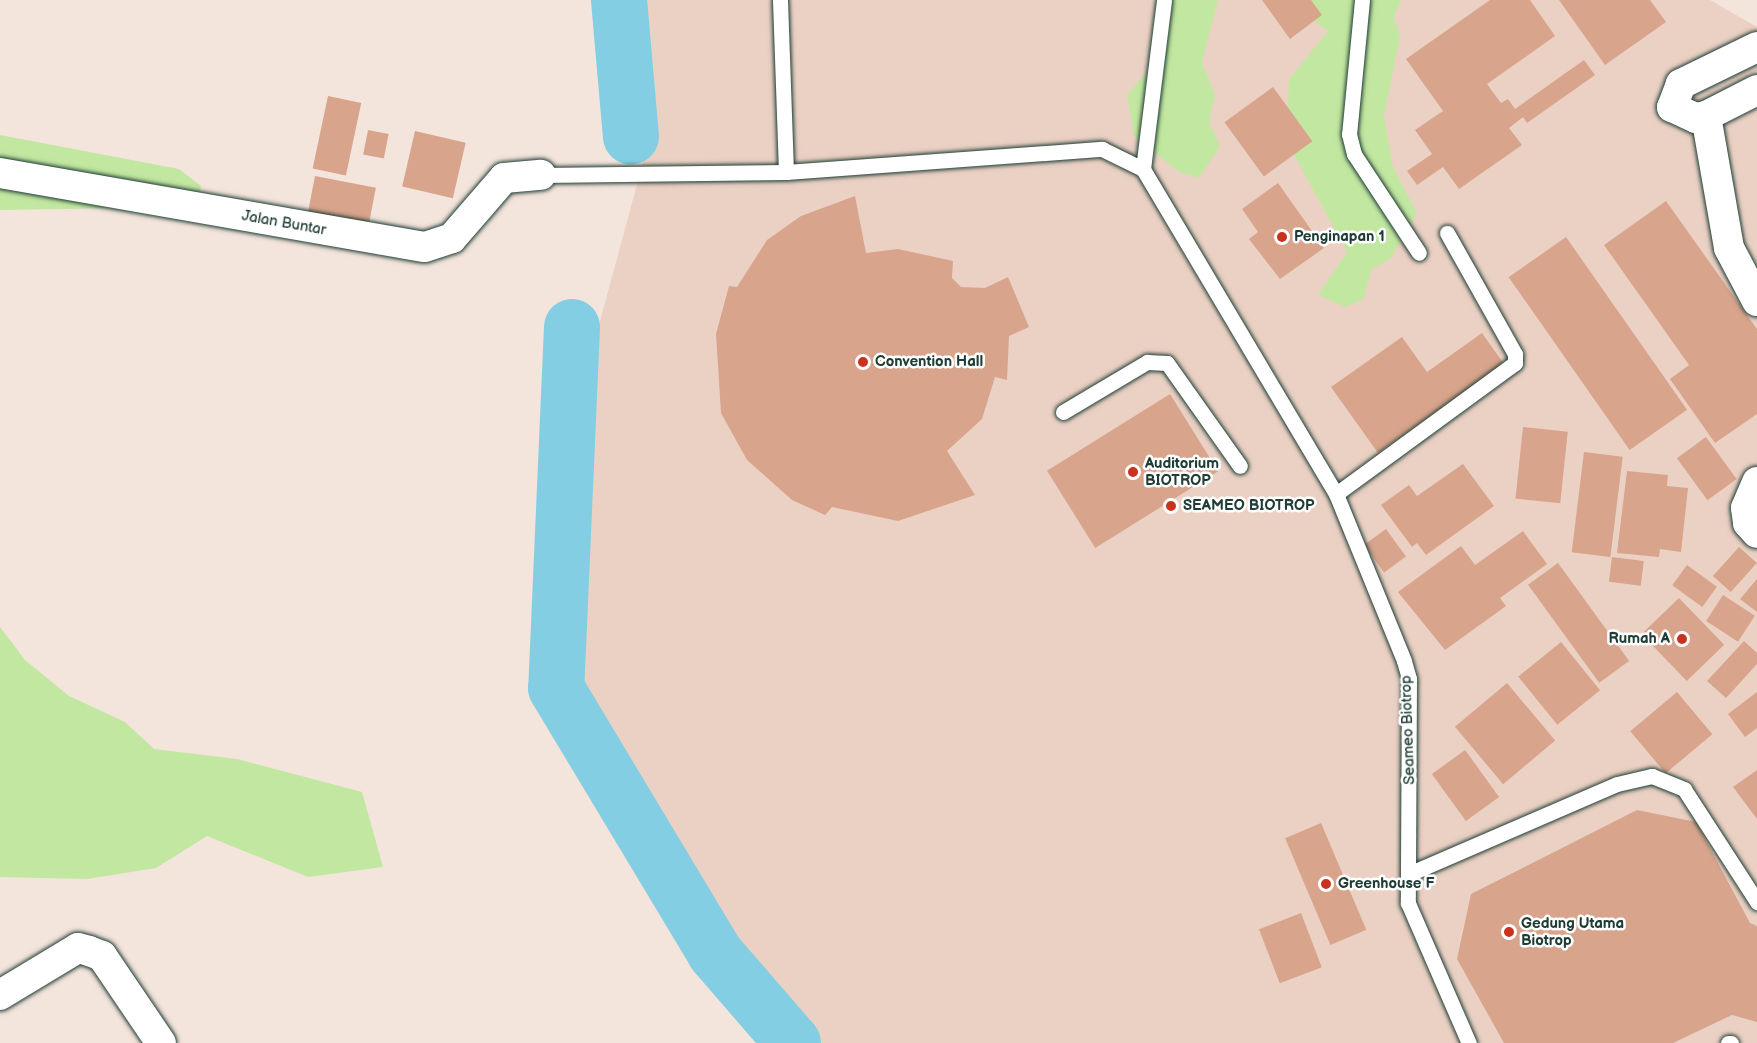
<!DOCTYPE html>
<style>
body{margin:0}
#map{position:relative;width:1757px;height:1043px;overflow:hidden;background:#f3e4dc;font-family:"Balsamiq Sans",sans-serif}
div>[style]{position:absolute}
.built>*{inset:0;background:#ebd1c4}
.green>*{inset:0;background:#c2e7a1}
.river>*{height:56px;margin:-28px;padding:0 28px;transform-origin:28px;border-radius:28px;background:#83cee2}
.building>*{inset:0;background:#d8a48c;transform-origin:0 0}
.roads{filter:drop-shadow(0 0 2px #1f3d34) drop-shadow(0 0 2px #1f3d34)}
.service>*{height:15px;margin:-7.5px;padding:0 7.5px;transform-origin:7.5px;border-radius:7.5px;background:#fff}
.minor>*{height:30px;margin:-15px;padding:0 15px;transform-origin:15px;border-radius:15px;background:#fff}
.dots>*{width:16px;height:16px;translate:-50% -50%;box-sizing:border-box;border:3px solid #fff;border-radius:50%}
span{translate:-50% -50%;white-space:nowrap;text-align:center;line-height:1.15;-webkit-text-stroke:5px #fff;paint-order:stroke}
.street-label{font-size:15px;color:#1f3d34}
.poi-label{font-size:15px;color:#1f3d34;font-weight:700}
.left{translate:0 -50%;text-align:left}
.right{translate:-100% -50%;text-align:right}
</style>
<div id="map">
<div class="built">
<div style="clip-path:polygon(635px 0,1710px 0,1757px 27px,1757px 1043px,804px 1043px,573px 688px,599px 325px,649px 140px)"></div>
</div>
<div class="green">
<div style="clip-path:polygon(1155px 0,1218px 0,1202px 62px,1215px 95px,1209px 123px,1220px 146px,1199px 178px,1179px 172px,1134px 136px,1127px 95px,1159px 59px)"></div>
<div style="clip-path:polygon(1303px 0,1401px 0,1394px 17px,1400px 36px,1384px 116px,1393px 167px,1417px 213px,1391px 258px,1372px 269px,1363px 299px,1345px 307px,1318px 295px,1347px 252px,1287px 142px,1289px 79px,1328px 31px,1303px 13px)"></div>
<div style="clip-path:polygon(0 135px,179px 169px,201px 186px,198px 207px,0 210px)"></div>
<div style="clip-path:polygon(0 627px,25px 660px,69px 696px,125px 722px,154px 749px,237px 759px,362px 792px,383px 867px,308px 877px,207px 836px,156px 868px,87px 879px,0 877px)"></div>
</div>
<div class="river">
<div style="left:619px;top:0;width:137px;rotate:85deg"></div>
<div style="left:572px;top:327px;width:361px;rotate:92.5deg"></div>
<div style="left:556px;top:688px;width:309px;rotate:59deg"></div>
<div style="left:715px;top:953px;width:119px;rotate:49.1deg"></div>
</div>
<div class="building">
<div style="clip-path:polygon(1262px 0,1311px 0,1322px 15px,1290px 39px)"></div>
<div style="clip-path:polygon(1490px 0,1530px 0,1555px 36px,1487px 84px,1501px 103px,1508px 99px,1515px 109px,1584px 60px,1595px 75px,1527px 123px,1523px 117px,1509px 128px,1522px 145px,1459px 189px,1443px 167px,1417px 185px,1407px 171px,1432px 154px,1415px 130px,1443px 111px,1406px 59px)"></div>
<div style="clip-path:polygon(1559px 0,1650px 0,1666px 22px,1605px 65px)"></div>
<div style="left:1273px;top:87px;width:67px;height:60px;rotate:54deg"></div>
<div style="left:328px;top:96px;width:34px;height:74px;rotate:12deg"></div>
<div style="left:368px;top:130px;width:21px;height:25px;rotate:11deg"></div>
<div style="left:415px;top:131px;width:52px;height:57px;rotate:13deg"></div>
<div style="left:315px;top:176px;width:62px;height:44px;rotate:11deg"></div>
<div style="clip-path:polygon(1278px 183px,1324px 248px,1280px 279px,1249px 239px,1258px 232px,1242px 209px)"></div>
<div style="clip-path:polygon(855px 196px,866px 253px,898px 249px,953px 261px,952px 278px,961px 287px,985px 288px,1008px 277px,1029px 327px,1009px 336px,1007px 380px,995px 377px,982px 419px,947px 451px,975px 495px,898px 521px,832px 507px,825px 515px,792px 500px,747px 460px,721px 413px,716px 334px,729px 286px,737px 287px,767px 240px,801px 216px)"></div>
<div style="clip-path:polygon(1666px 201px,1757px 329px,1757px 414px,1715px 443px,1670px 379px,1689px 365px,1604px 245px)"></div>
<div style="left:1566px;top:237px;width:211px;height:70px;rotate:55deg"></div>
<div style="clip-path:polygon(1482px 333px,1504px 364px,1378px 453px,1331px 387px,1402px 337px,1427px 372px)"></div>
<div style="left:1170px;top:394px;width:91px;height:145px;rotate:58deg"></div>
<div style="left:1523px;top:427px;width:45px;height:72px;rotate:6deg"></div>
<div style="left:1706px;top:437px;width:52px;height:36px;rotate:54deg"></div>
<div style="left:1584px;top:452px;width:39px;height:101px;rotate:7deg"></div>
<div style="clip-path:polygon(1463px 464px,1494px 506px,1426px 555px,1417px 543px,1412px 547px,1381px 505px,1409px 485px,1417px 496px)"></div>
<div style="clip-path:polygon(1627px 471px,1668px 475px,1667px 486px,1688px 488px,1681px 552px,1660px 549px,1659px 557px,1617px 553px)"></div>
<div style="left:1386px;top:529px;width:34px;height:27px;rotate:54deg"></div>
<div style="clip-path:polygon(1523px 531px,1547px 564px,1500px 598px,1506px 606px,1445px 650px,1398px 592px,1461px 546px,1475px 565px)"></div>
<div style="left:1739px;top:547px;width:24px;height:39px;rotate:42deg"></div>
<div style="left:1612px;top:557px;width:32px;height:25px;rotate:7deg"></div>
<div style="left:1558px;top:563px;width:121px;height:37px;rotate:54deg"></div>
<div style="left:1687px;top:565px;width:37px;height:25px;rotate:36deg"></div>
<div style="clip-path:polygon(1757px 579px,1757px 612px,1740px 599px)"></div>
<div style="left:1723px;top:595px;width:38px;height:31px;rotate:33deg"></div>
<div style="left:1679px;top:598px;width:65px;height:52px;rotate:46deg"></div>
<div style="clip-path:polygon(1744px 641px,1757px 653px,1757px 664px,1726px 698px,1707px 681px)"></div>
<div style="left:1561px;top:642px;width:62px;height:55px;rotate:51deg"></div>
<div style="left:1507px;top:683px;width:75px;height:68px;rotate:50deg"></div>
<div style="left:1677px;top:692px;width:55px;height:61px;rotate:50deg"></div>
<div style="clip-path:polygon(1757px 692px,1757px 728px,1745px 737px,1728px 714px)"></div>
<div style="left:1465px;top:750px;width:58px;height:41px;rotate:54deg"></div>
<div style="clip-path:polygon(1757px 770px,1757px 819px,1733px 787px)"></div>
<div style="clip-path:polygon(1637px 810px,1696px 822px,1750px 923px,1757px 926px,1757px 1022px,1732px 1015px,1673px 1043px,1504px 1043px,1457px 959px,1471px 894px)"></div>
<div style="left:1321px;top:823px;width:116px;height:39px;rotate:67deg"></div>
<div style="left:1301px;top:913px;width:58px;height:45px;rotate:69deg"></div>
</div>
<div class="roads">
<div class="service">
<div style="left:780px;top:0;width:172px;rotate:88deg"></div>
<div style="left:1362px;top:0;width:135px;rotate:95.5deg"></div>
<div style="left:1349px;top:134px;width:21px;rotate:76deg"></div>
<div style="left:1354px;top:154px;width:118px;rotate:56.7deg"></div>
<div style="left:1143px;top:169px;width:170px;rotate:-82.9deg"></div>
<div style="left:541px;top:175px;width:245px;rotate:-0.7deg"></div>
<div style="left:786px;top:172px;width:317px;rotate:-4.2deg"></div>
<div style="left:1102px;top:149px;width:46px;rotate:26deg"></div>
<div style="left:1143px;top:169px;width:378px;rotate:59.3deg"></div>
<div style="left:1336px;top:494px;width:180px;rotate:67.8deg"></div>
<div style="left:1404px;top:661px;width:19px;rotate:74deg"></div>
<div style="left:1409px;top:679px;width:224px;rotate:90.3deg"></div>
<div style="left:1408px;top:903px;width:153px;rotate:66.5deg"></div>
<div style="left:1063px;top:412px;width:98px;rotate:-30.8deg"></div>
<div style="left:1147px;top:362px;width:20px;rotate:3deg"></div>
<div style="left:1167px;top:363px;width:126px;rotate:54.7deg"></div>
<div style="left:1336px;top:494px;width:222px;rotate:-36.2deg"></div>
<div style="left:1515px;top:363px;width:9px;rotate:-90deg"></div>
<div style="left:1515px;top:354px;width:139px;rotate:-119.3deg"></div>
<div style="left:1411px;top:873px;width:224px;rotate:-23.4deg"></div>
<div style="left:1617px;top:784px;width:36px;rotate:-13deg"></div>
<div style="left:1652px;top:776px;width:35px;rotate:22deg"></div>
<div style="left:1684px;top:789px;width:135px;rotate:57.1deg"></div>
<div style="left:1728px;top:1043px;width:3px"></div>
</div>
<div class="minor">
<div style="left:1757px;top:47px;width:85px;rotate:154deg"></div>
<div style="left:1681px;top:84px;width:25px;rotate:111deg"></div>
<div style="left:1672px;top:107px;width:26px;rotate:25deg"></div>
<div style="left:1696px;top:118px;width:10px;rotate:-11deg"></div>
<div style="left:1706px;top:116px;width:57px;rotate:-27deg"></div>
<div style="left:1706px;top:116px;width:134px;rotate:80.1deg"></div>
<div style="left:1729px;top:248px;width:60px;rotate:62.2deg"></div>
<div style="left:0;top:173px;width:431px;rotate:9.9deg"></div>
<div style="left:425px;top:247px;width:28px;rotate:-18deg"></div>
<div style="left:452px;top:238px;width:79px;rotate:-49.1deg"></div>
<div style="left:504px;top:178px;width:37px;rotate:-5deg"></div>
<div style="left:1757px;top:482px;width:28px;rotate:113deg"></div>
<div style="left:1746px;top:508px;width:15px;rotate:82deg"></div>
<div style="left:1748px;top:523px;width:13px;rotate:48deg"></div>
<div style="left:0;top:995px;width:91px;rotate:-31.1deg"></div>
<div style="left:78px;top:948px;width:11px;rotate:15deg"></div>
<div style="left:89px;top:951px;width:14px;rotate:21deg"></div>
<div style="left:102px;top:956px;width:105px;rotate:55.9deg"></div>
</div>
</div>
<div class="dots">
<div style="left:1282px;top:237px;background:#c8321e"></div>
<div style="left:863px;top:362px;background:#c8321e"></div>
<div style="left:1133px;top:472px;background:#c8321e"></div>
<div style="left:1171px;top:506px;background:#c8321e"></div>
<div style="left:1682px;top:639px;background:#c8321e"></div>
<div style="left:1326px;top:884px;background:#c8321e"></div>
<div style="left:1509px;top:932px;background:#c8321e"></div>
</div>
<div class="street-label">
<span style="left:284px;top:223px;rotate:10deg">Jalan Buntar</span>
<span style="left:1408px;top:730px;rotate:-92deg">Seameo Biotrop</span>
</div>
<div class="poi-label">
<span class="left" style="left:1294px;top:237px">Penginapan 1</span>
<span class="left" style="left:875px;top:362px">Convention Hall</span>
<span class="left" style="left:1145px;top:472px">Auditorium<br>BIOTROP</span>
<span class="left" style="left:1183px;top:506px">SEAMEO BIOTROP</span>
<span class="right" style="left:1670px;top:639px">Rumah A</span>
<span class="left" style="left:1338px;top:884px">Greenhouse F</span>
<span class="left" style="left:1521px;top:932px">Gedung Utama<br>Biotrop</span>
</div>
</div>
